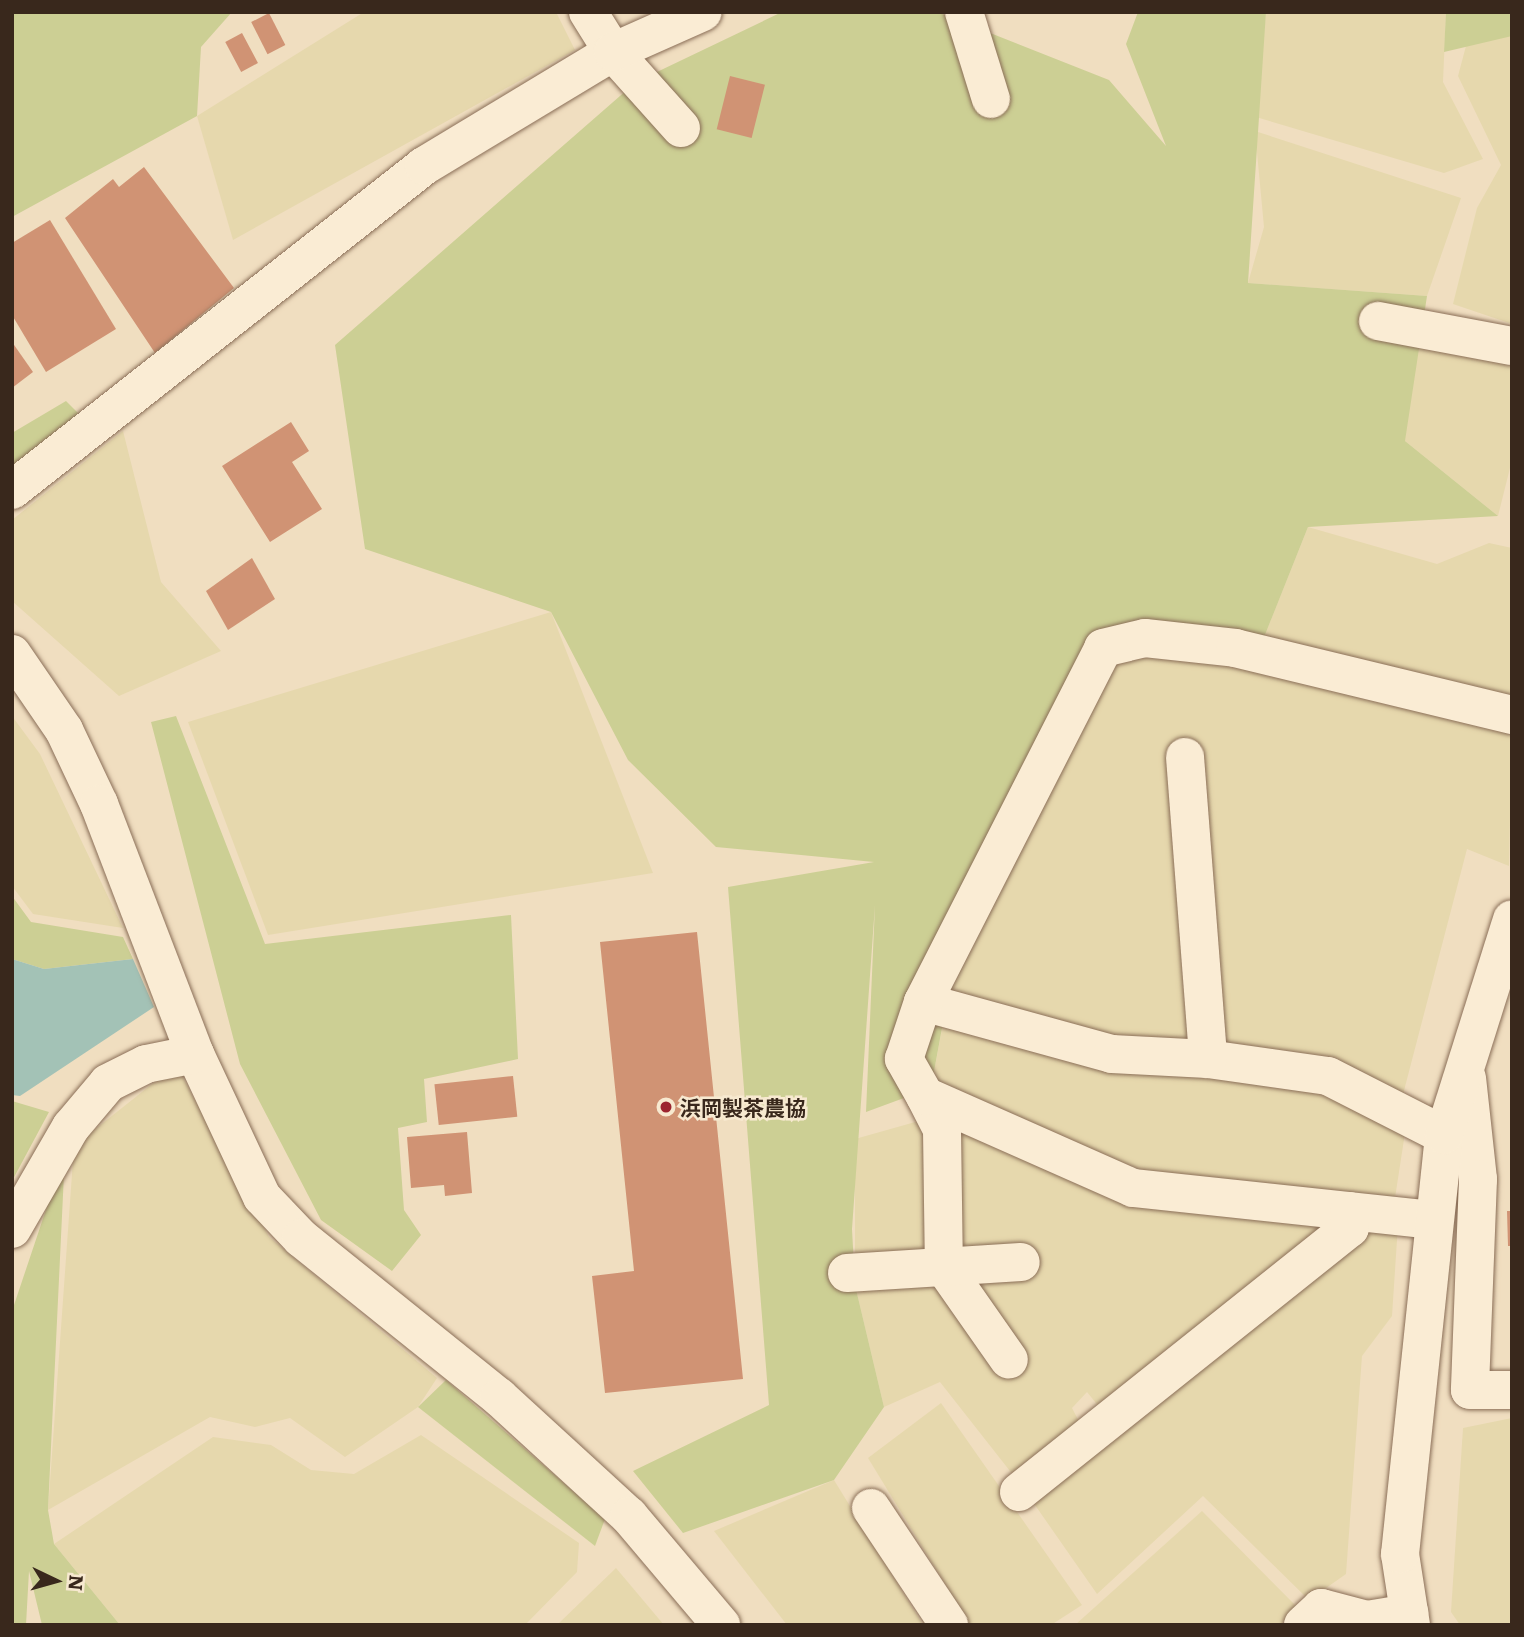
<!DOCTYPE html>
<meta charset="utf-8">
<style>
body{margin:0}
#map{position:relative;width:1524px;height:1637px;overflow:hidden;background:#f0dec0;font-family:Literata,"Noto Sans JP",serif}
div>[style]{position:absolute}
.farmland>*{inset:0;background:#e6d8ad}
.green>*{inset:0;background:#cccf94}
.water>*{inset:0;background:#a3c2b6}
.building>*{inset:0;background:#d09374;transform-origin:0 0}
.roads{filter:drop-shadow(0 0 2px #8a6e57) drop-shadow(0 0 2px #8a6e57)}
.minor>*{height:38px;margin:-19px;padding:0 19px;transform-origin:19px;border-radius:19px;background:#faecd4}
.dots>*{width:19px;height:19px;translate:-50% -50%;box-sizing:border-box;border:4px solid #f7e9d0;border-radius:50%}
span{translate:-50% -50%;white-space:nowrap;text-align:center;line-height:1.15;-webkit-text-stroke:5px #f7e9d0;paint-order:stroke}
.poi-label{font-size:21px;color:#39281c;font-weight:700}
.left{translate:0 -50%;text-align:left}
.frame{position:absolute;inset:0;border:14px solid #39281c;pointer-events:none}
.north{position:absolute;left:21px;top:1546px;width:70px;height:70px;-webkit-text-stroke:5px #f7e9d0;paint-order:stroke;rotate:95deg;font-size:19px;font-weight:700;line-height:28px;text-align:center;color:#39281c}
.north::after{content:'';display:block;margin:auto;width:24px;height:32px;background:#39281c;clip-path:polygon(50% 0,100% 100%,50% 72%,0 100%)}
</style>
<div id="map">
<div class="farmland">
<div style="clip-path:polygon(364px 12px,556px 12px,575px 50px,233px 240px,197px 116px)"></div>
<div style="clip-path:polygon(1266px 12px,1446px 12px,1443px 82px,1483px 159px,1444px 173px,1256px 117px)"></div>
<div style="clip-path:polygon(1512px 35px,1512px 324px,1453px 304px,1477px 208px,1501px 165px,1458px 76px,1466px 46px)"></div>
<div style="clip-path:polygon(1255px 131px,1461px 198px,1427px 296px,1248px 283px,1264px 227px)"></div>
<div style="clip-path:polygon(1408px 331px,1512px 354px,1512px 460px,1498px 516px,1405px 441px)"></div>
<div style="clip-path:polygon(123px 431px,161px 582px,221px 651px,119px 696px,12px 601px,12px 520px)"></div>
<div style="clip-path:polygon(1308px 527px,1437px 564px,1489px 543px,1512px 548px,1512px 706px,1259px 650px)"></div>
<div style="clip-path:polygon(551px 612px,653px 873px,268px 935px,188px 722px)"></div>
<div style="clip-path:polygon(1110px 635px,1512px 725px,1509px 866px,1467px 849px,1400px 1106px,1201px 1037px,1181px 1057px,943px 994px)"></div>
<div style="clip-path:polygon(12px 716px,40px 754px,123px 928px,33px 914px,12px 886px)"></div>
<div style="clip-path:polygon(945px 1013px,1318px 1082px,1405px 1133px,1393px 1211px,1154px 1190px,931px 1088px)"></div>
<div style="clip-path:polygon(176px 1065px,269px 1237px,437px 1378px,418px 1407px,345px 1457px,290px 1418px,255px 1427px,210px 1417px,48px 1510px,74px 1146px)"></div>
<div style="clip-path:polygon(933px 1117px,1008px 1142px,1334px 1223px,1100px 1408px,1087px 1392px,1072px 1408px,1084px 1431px,1017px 1480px,940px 1382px,884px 1407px,855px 1285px,855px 1139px)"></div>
<div style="clip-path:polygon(1358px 1222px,1398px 1225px,1392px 1316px,1362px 1356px,1346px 1574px,1309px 1600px,1203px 1496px,1097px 1594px,1028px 1495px)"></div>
<div style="clip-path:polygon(941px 1403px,1082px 1605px,1051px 1625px,970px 1625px,868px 1458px)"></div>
<div style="clip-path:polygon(1512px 1418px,1512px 1625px,1460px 1625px,1451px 1612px,1463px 1428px)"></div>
<div style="clip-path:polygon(421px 1435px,579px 1543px,577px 1572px,525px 1625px,120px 1625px,54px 1544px,213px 1437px,271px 1445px,311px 1470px,354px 1474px)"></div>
<div style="clip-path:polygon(834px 1480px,923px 1625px,787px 1625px,714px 1531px)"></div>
<div style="clip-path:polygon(1202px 1511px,1297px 1607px,1280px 1625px,1075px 1625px)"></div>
<div style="clip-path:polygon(616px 1568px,664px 1625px,557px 1625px)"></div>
</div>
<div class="green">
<div style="clip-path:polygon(12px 12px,232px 12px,201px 47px,197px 116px,12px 217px)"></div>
<div style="clip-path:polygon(782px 12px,937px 12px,1109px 80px,1166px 146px,1126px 44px,1138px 12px,1266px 12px,1248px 283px,1427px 296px,1405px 441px,1498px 516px,1308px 527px,1259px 650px,1110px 635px,953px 968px,931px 1088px,866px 1112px,875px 905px,852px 1229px,855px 1285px,884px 1407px,834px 1480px,683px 1533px,633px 1471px,769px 1405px,728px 887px,874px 862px,716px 847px,628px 760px,551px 612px,365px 549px,335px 345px,636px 82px)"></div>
<div style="clip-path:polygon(1446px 12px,1512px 12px,1512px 36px,1444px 52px)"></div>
<div style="clip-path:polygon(66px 401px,80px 415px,12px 466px,12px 433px)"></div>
<div style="clip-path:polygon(176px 716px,265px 944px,511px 915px,518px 1059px,424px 1079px,427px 1122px,398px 1128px,404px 1210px,421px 1235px,392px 1271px,321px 1220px,240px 1064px,151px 722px)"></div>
<div style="clip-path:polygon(12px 896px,31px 922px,123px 937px,133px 959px,44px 969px,12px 959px)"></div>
<div style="clip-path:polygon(12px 1101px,49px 1112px,12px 1181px)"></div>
<div style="clip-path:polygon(65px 1153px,48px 1510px,54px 1544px,120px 1625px,42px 1625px,29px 1571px,26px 1625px,12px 1625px,12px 1311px)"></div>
<div style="clip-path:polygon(446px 1380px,605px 1519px,595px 1546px,418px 1407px)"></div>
</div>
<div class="water">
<div style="clip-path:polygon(12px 959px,44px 969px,133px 959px,154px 1007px,20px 1096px,12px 1095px)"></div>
</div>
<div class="building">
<div style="left:269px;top:13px;width:36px;height:20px;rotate:63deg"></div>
<div style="left:242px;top:33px;width:34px;height:19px;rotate:62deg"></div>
<div style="left:730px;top:76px;width:36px;height:55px;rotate:14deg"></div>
<div style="clip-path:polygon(144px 167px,234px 288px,155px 353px,65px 218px,113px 179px,119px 187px)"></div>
<div style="clip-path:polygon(50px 220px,116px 329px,46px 372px,12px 315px,12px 243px)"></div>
<div style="clip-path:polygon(12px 342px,33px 372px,12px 388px)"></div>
<div style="clip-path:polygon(291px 422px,309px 451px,292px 462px,322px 509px,270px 542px,222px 466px)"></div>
<div style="clip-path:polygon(252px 558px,275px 599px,228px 630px,206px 591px)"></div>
<div style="clip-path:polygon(697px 932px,743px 1379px,605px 1393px,592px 1276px,634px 1271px,600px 942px)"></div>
<div style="left:513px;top:1076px;width:41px;height:79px;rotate:84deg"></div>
<div style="clip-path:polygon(467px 1132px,472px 1193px,445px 1196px,444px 1185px,411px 1188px,407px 1137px)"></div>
<div style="clip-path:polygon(1507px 1211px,1512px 1211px,1512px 1246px,1508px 1246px)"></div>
</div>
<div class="roads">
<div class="minor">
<div style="left:588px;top:12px;width:47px;rotate:58deg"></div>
<div style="left:613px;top:52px;width:102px;rotate:48.2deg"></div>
<div style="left:964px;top:12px;width:91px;rotate:72.8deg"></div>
<div style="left:1378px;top:321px;width:136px;rotate:10.6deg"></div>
<div style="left:12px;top:490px;width:524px;rotate:-38.18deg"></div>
<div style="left:424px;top:166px;width:221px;rotate:-31.1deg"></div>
<div style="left:613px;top:52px;width:98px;rotate:-24deg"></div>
<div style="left:12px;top:654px;width:92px;rotate:55.6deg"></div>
<div style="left:64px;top:730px;width:82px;rotate:64.7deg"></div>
<div style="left:99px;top:804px;width:268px;rotate:69deg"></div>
<div style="left:195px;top:1054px;width:158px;rotate:64.9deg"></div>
<div style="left:262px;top:1197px;width:57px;rotate:46.4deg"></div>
<div style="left:301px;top:1238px;width:254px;rotate:38.8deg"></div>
<div style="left:499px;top:1397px;width:176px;rotate:42.5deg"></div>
<div style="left:629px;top:1516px;width:143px;rotate:49.8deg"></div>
<div style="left:1185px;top:757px;width:303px;rotate:85.6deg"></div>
<div style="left:1208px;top:1059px;width:121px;rotate:8.1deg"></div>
<div style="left:1328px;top:1076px;width:130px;rotate:27deg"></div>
<div style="left:923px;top:1002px;width:196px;rotate:15.4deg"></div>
<div style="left:1112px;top:1054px;width:96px;rotate:3deg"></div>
<div style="left:1467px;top:1078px;width:102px;rotate:83.8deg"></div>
<div style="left:1478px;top:1179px;width:211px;rotate:92.2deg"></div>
<div style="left:1470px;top:1390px;width:42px"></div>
<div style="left:925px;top:1096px;width:38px;rotate:63deg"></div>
<div style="left:942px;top:1130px;width:137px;rotate:89.2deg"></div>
<div style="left:944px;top:1267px;width:113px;rotate:55deg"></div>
<div style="left:1434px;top:1220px;width:303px;rotate:-173.9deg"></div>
<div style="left:1133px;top:1188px;width:227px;rotate:-156.1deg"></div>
<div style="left:925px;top:1096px;width:43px;rotate:-119.6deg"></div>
<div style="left:904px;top:1059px;width:60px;rotate:-71.6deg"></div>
<div style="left:923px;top:1002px;width:397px;rotate:-63deg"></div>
<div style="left:1103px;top:648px;width:43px;rotate:-13.4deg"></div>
<div style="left:1145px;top:638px;width:91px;rotate:6.3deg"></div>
<div style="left:1235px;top:648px;width:285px;rotate:13.6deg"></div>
<div style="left:12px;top:1229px;width:118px;rotate:-60deg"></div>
<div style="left:71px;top:1127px;width:57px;rotate:-49.9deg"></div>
<div style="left:108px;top:1083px;width:42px;rotate:-26.6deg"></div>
<div style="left:146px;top:1064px;width:50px;rotate:-11.5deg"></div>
<div style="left:847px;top:1273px;width:174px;rotate:-3.6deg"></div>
<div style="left:1019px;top:1492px;width:423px;rotate:-38.6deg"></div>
<div style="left:1350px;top:1228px;width:17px;rotate:-93deg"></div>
<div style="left:871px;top:1508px;width:141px;rotate:56.3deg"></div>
<div style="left:1303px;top:1625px;width:25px;rotate:-43deg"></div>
<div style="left:1321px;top:1608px;width:48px;rotate:14.6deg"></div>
<div style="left:1367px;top:1620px;width:43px;rotate:-9.5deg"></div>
<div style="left:1411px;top:1625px;width:72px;rotate:-98.8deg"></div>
<div style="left:1400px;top:1554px;width:421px;rotate:-84deg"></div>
<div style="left:1444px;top:1135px;width:226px;rotate:-72.5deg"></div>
</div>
</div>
<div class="dots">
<div style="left:666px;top:1107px;background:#9c242f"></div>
</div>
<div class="poi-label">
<span class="left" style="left:680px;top:1107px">浜岡製茶農協</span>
</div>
<div class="frame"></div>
<div class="north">N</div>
</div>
